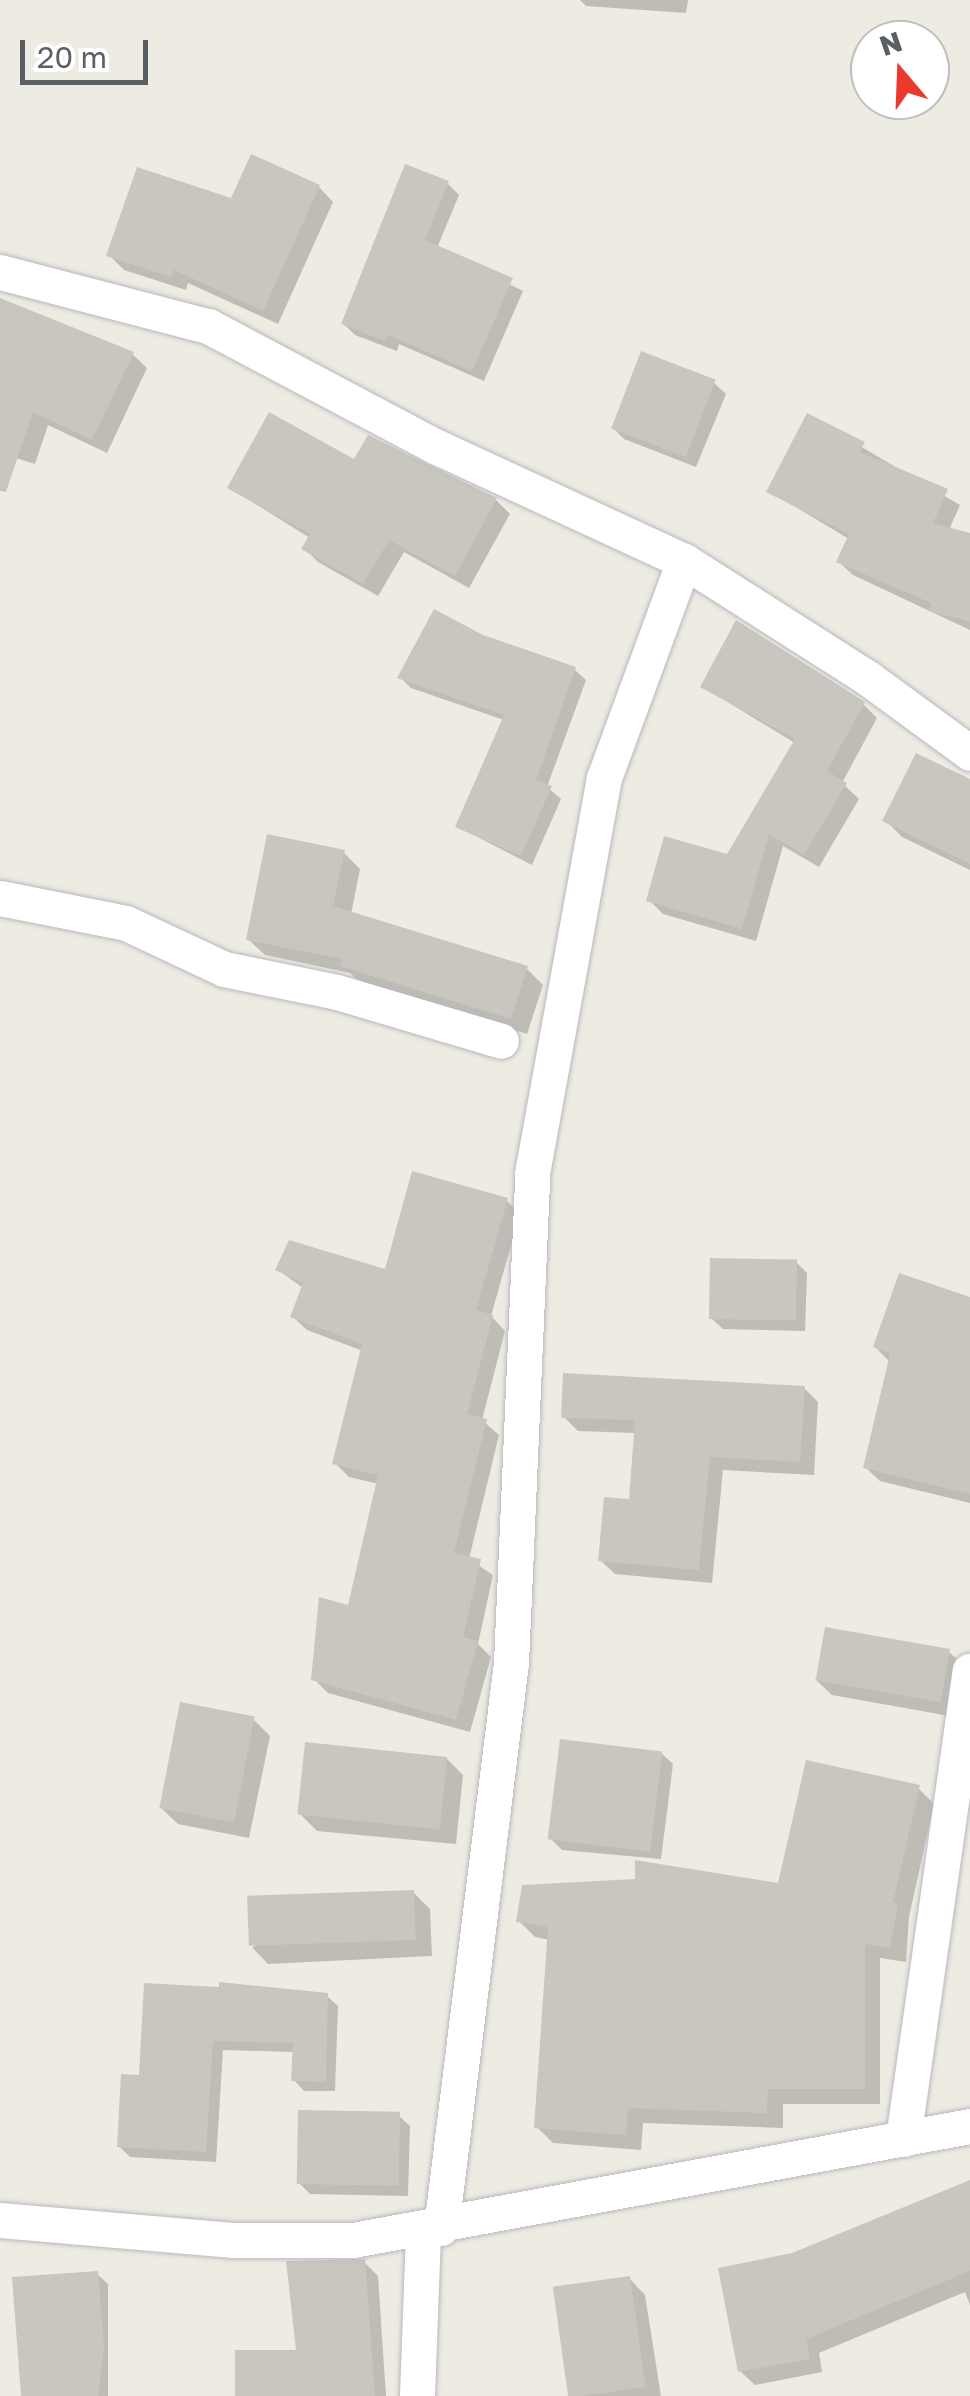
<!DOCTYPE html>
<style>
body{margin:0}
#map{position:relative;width:970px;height:2396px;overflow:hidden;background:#eeebe3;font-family:"Golos Text",sans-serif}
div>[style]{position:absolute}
.shadow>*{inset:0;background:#0003}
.building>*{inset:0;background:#c9c6c0;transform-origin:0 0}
.roads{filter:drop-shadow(0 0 2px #b6b9bd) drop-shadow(0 0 2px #b6b9bd)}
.street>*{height:35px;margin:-17.5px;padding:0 17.5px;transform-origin:17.5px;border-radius:17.5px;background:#fff}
span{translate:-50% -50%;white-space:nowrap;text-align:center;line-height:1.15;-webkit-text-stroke:9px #fff;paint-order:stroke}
.north{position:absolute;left:850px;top:20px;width:100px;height:100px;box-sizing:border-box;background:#fff;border:2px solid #bdbfc1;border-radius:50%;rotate:341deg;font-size:28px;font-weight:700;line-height:40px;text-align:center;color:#5b5f64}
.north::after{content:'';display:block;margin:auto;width:35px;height:45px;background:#ea3a2d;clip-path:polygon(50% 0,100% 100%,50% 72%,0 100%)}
.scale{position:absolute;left:20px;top:40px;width:128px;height:45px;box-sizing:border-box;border:5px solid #5b5f64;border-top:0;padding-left:12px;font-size:30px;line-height:35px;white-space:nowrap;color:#5b5f64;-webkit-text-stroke:8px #fff;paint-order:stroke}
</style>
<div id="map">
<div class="shadow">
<div style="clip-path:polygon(580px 0,688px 0,686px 13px,586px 6px)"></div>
<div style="clip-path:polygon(447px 183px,459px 195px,437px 248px,523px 291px,484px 381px,399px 344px,397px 351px,355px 335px,344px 324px)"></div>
<div style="clip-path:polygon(319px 187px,333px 202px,278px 324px,188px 283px,186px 290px,124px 270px,109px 255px,232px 201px)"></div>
<div style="clip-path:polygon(0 302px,132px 354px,147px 368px,107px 453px,48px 425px,35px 464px,0 453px)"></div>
<div style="clip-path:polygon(714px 383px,726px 394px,696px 467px,624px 439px,613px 428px)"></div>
<div style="clip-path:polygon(809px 416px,960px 505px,949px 530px,970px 536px,970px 630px,853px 575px,839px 562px,849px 539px,769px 491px)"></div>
<div style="clip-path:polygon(369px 438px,496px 500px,510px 514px,469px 588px,404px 552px,378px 596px,318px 562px,304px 548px,310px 538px,230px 488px,355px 463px)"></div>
<div style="clip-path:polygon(482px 637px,575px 670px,586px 680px,547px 787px,561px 799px,532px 865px,458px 827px,504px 720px,411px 688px,400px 677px)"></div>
<div style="clip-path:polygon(703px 687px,863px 704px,877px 718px,842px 783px,859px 799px,819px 867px,783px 846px,756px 941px,663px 914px,649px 900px,729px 856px,795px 743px)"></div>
<div style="clip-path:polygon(970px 782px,970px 870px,902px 837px,885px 820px)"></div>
<div style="clip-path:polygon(344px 853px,360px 869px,351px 914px,526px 968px,543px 985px,527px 1034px,359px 982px,350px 973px,265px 955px,248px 939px)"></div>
<div style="clip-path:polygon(506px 1200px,520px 1214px,491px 1316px,505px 1331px,482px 1420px,499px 1435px,469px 1559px,493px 1575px,478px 1644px,491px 1657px,470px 1732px,328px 1693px,314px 1679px,350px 1608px,379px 1484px,349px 1477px,335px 1463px,363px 1351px,307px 1330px,293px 1317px,303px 1288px,278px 1270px,387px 1272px)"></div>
<div style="clip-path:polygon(796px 1262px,807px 1273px,805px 1331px,723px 1329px,711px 1318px)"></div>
<div style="clip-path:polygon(970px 1300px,970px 1503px,880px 1481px,865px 1467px,890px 1362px,875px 1347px)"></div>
<div style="clip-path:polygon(804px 1388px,818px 1402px,814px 1475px,723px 1470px,712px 1583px,615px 1574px,600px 1560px,632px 1502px,636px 1433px,578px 1431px,564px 1417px)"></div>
<div style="clip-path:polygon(949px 1652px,966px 1668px,955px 1717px,832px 1695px,815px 1679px)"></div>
<div style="clip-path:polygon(253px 1719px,270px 1736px,249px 1838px,178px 1824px,161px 1808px)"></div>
<div style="clip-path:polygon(661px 1753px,673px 1764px,661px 1859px,562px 1850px,550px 1838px)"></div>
<div style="clip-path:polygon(446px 1758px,463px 1775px,456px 1844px,317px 1831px,300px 1814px)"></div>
<div style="clip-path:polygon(918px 1788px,934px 1804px,909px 1917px,906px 1962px,880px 1958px,880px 2104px,783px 2104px,783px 2128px,643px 2123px,641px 2150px,553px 2143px,537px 2127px,550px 1940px,535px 1937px,519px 1921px,780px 1886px)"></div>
<div style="clip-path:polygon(413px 1892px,430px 1909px,432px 1956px,268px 1964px,252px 1947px)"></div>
<div style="clip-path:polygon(146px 1986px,327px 1996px,338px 2006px,335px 2091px,304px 2091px,294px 2080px,295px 2052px,223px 2050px,216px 2162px,130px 2157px,119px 2146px,141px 2077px)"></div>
<div style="clip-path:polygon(398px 2115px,410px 2126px,408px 2196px,310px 2194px,299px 2183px)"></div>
<div style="clip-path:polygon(970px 2183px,970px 2305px,965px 2292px,819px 2353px,822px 2372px,755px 2385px,740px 2371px,792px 2256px)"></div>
<div style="clip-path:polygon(364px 2262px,378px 2276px,386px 2396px,237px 2396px,299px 2353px)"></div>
<div style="clip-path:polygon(97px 2274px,108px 2284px,108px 2396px,24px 2396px)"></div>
<div style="clip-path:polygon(629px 2278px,645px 2295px,661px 2396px,572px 2396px,555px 2290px)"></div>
</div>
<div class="building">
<div style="clip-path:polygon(251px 154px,320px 185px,263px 311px,174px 270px,171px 277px,106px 256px,137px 167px,231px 198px)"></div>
<div style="clip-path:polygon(405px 164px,449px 181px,425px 240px,513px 278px,472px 371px,388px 335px,385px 341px,341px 324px)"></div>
<div style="clip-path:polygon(0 298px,134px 352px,92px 440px,33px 412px,6px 492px,0 491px)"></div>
<div style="left:641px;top:351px;width:80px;height:83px;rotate:21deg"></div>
<div style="clip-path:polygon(269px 412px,354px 459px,368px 435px,497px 498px,455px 576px,389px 540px,363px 584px,301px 549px,310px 534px,227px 488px)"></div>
<div style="clip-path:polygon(807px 413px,865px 442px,860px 452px,948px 489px,933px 523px,970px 533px,970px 622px,929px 611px,931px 603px,836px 562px,849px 534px,766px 492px)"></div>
<div style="clip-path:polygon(434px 609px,483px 635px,576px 667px,536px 780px,552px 786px,521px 856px,455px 827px,504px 715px,397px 678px)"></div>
<div style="clip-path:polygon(736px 620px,865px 702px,827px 771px,847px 783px,804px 855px,769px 834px,742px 929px,646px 901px,664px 836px,727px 854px,795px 739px,700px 687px)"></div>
<div style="clip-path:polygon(916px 753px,970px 779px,970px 864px,882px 821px)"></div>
<div style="clip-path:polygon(267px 834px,345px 850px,333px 906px,528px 966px,511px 1019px,340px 966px,342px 959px,246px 940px)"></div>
<div style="clip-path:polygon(412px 1171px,508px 1198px,476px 1310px,493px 1315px,467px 1414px,487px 1419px,454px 1553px,481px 1559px,463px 1637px,478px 1641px,456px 1720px,311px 1680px,319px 1597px,348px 1605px,378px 1475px,332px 1464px,362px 1344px,290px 1317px,303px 1283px,275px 1270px,289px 1240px,385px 1269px)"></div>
<div style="left:710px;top:1258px;width:87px;height:61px;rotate:1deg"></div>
<div style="clip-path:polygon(899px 1273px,970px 1297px,970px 1494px,863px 1468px,890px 1354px,873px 1347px)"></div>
<div style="clip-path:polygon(563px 1373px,805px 1386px,800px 1462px,710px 1457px,699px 1570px,598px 1561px,604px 1497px,629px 1499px,635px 1420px,561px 1418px)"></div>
<div style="left:825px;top:1627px;width:127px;height:54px;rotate:10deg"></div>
<div style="left:180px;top:1702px;width:76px;height:108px;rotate:11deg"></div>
<div style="left:560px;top:1739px;width:103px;height:101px;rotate:7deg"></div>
<div style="left:305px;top:1742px;width:143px;height:73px;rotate:6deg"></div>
<div style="clip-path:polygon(806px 1760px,920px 1785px,893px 1902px,898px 1903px,890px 1948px,865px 1944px,865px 2089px,768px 2089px,767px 2113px,628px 2108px,626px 2135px,534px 2128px,548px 1927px,516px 1922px,522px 1885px,635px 1879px,635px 1860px,778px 1883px)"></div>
<div style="left:414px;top:1890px;width:50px;height:167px;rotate:88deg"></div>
<div style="clip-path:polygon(219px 1982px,328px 1993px,326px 2082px,291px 2081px,293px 2043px,213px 2041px,206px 2152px,117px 2147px,121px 2074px,139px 2075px,144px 1983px,219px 1987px)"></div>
<div style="left:298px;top:2110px;width:102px;height:74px;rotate:1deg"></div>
<div style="clip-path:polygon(970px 2180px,970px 2271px,806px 2339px,810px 2359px,738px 2372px,718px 2268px,792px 2253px)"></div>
<div style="clip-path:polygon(365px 2259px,375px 2396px,235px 2396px,235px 2350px,296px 2350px,286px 2261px)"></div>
<div style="clip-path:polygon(98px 2271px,104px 2348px,98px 2396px,21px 2396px,12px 2277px)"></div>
<div style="left:630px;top:2276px;width:112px;height:78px;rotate:82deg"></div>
</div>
<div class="roads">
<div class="street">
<div style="left:0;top:272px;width:215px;rotate:14.6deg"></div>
<div style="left:208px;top:326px;width:259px;rotate:27.9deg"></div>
<div style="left:437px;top:447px;width:272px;rotate:24.8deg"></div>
<div style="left:684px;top:561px;width:219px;rotate:32.5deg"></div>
<div style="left:869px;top:679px;width:125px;rotate:36.2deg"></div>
<div style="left:0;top:898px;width:128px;rotate:11.2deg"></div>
<div style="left:126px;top:923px;width:108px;rotate:25.1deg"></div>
<div style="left:224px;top:969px;width:115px;rotate:11.5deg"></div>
<div style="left:337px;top:992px;width:171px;rotate:16.6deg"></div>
<div style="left:903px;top:2139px;width:473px;rotate:-81.9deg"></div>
<div style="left:0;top:2220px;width:234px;rotate:4.9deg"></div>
<div style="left:233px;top:2240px;width:120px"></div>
<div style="left:353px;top:2240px;width:627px;rotate:-10.47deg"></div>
<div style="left:441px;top:2228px;width:569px;rotate:-82.94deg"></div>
<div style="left:511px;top:1663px;width:495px;rotate:-87.5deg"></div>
<div style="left:533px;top:1168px;width:396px;rotate:-79.7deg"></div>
<div style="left:604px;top:778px;width:231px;rotate:-69.8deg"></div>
<div style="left:417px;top:2396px;width:166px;rotate:-87.9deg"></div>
</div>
</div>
<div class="north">N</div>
<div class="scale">20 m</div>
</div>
